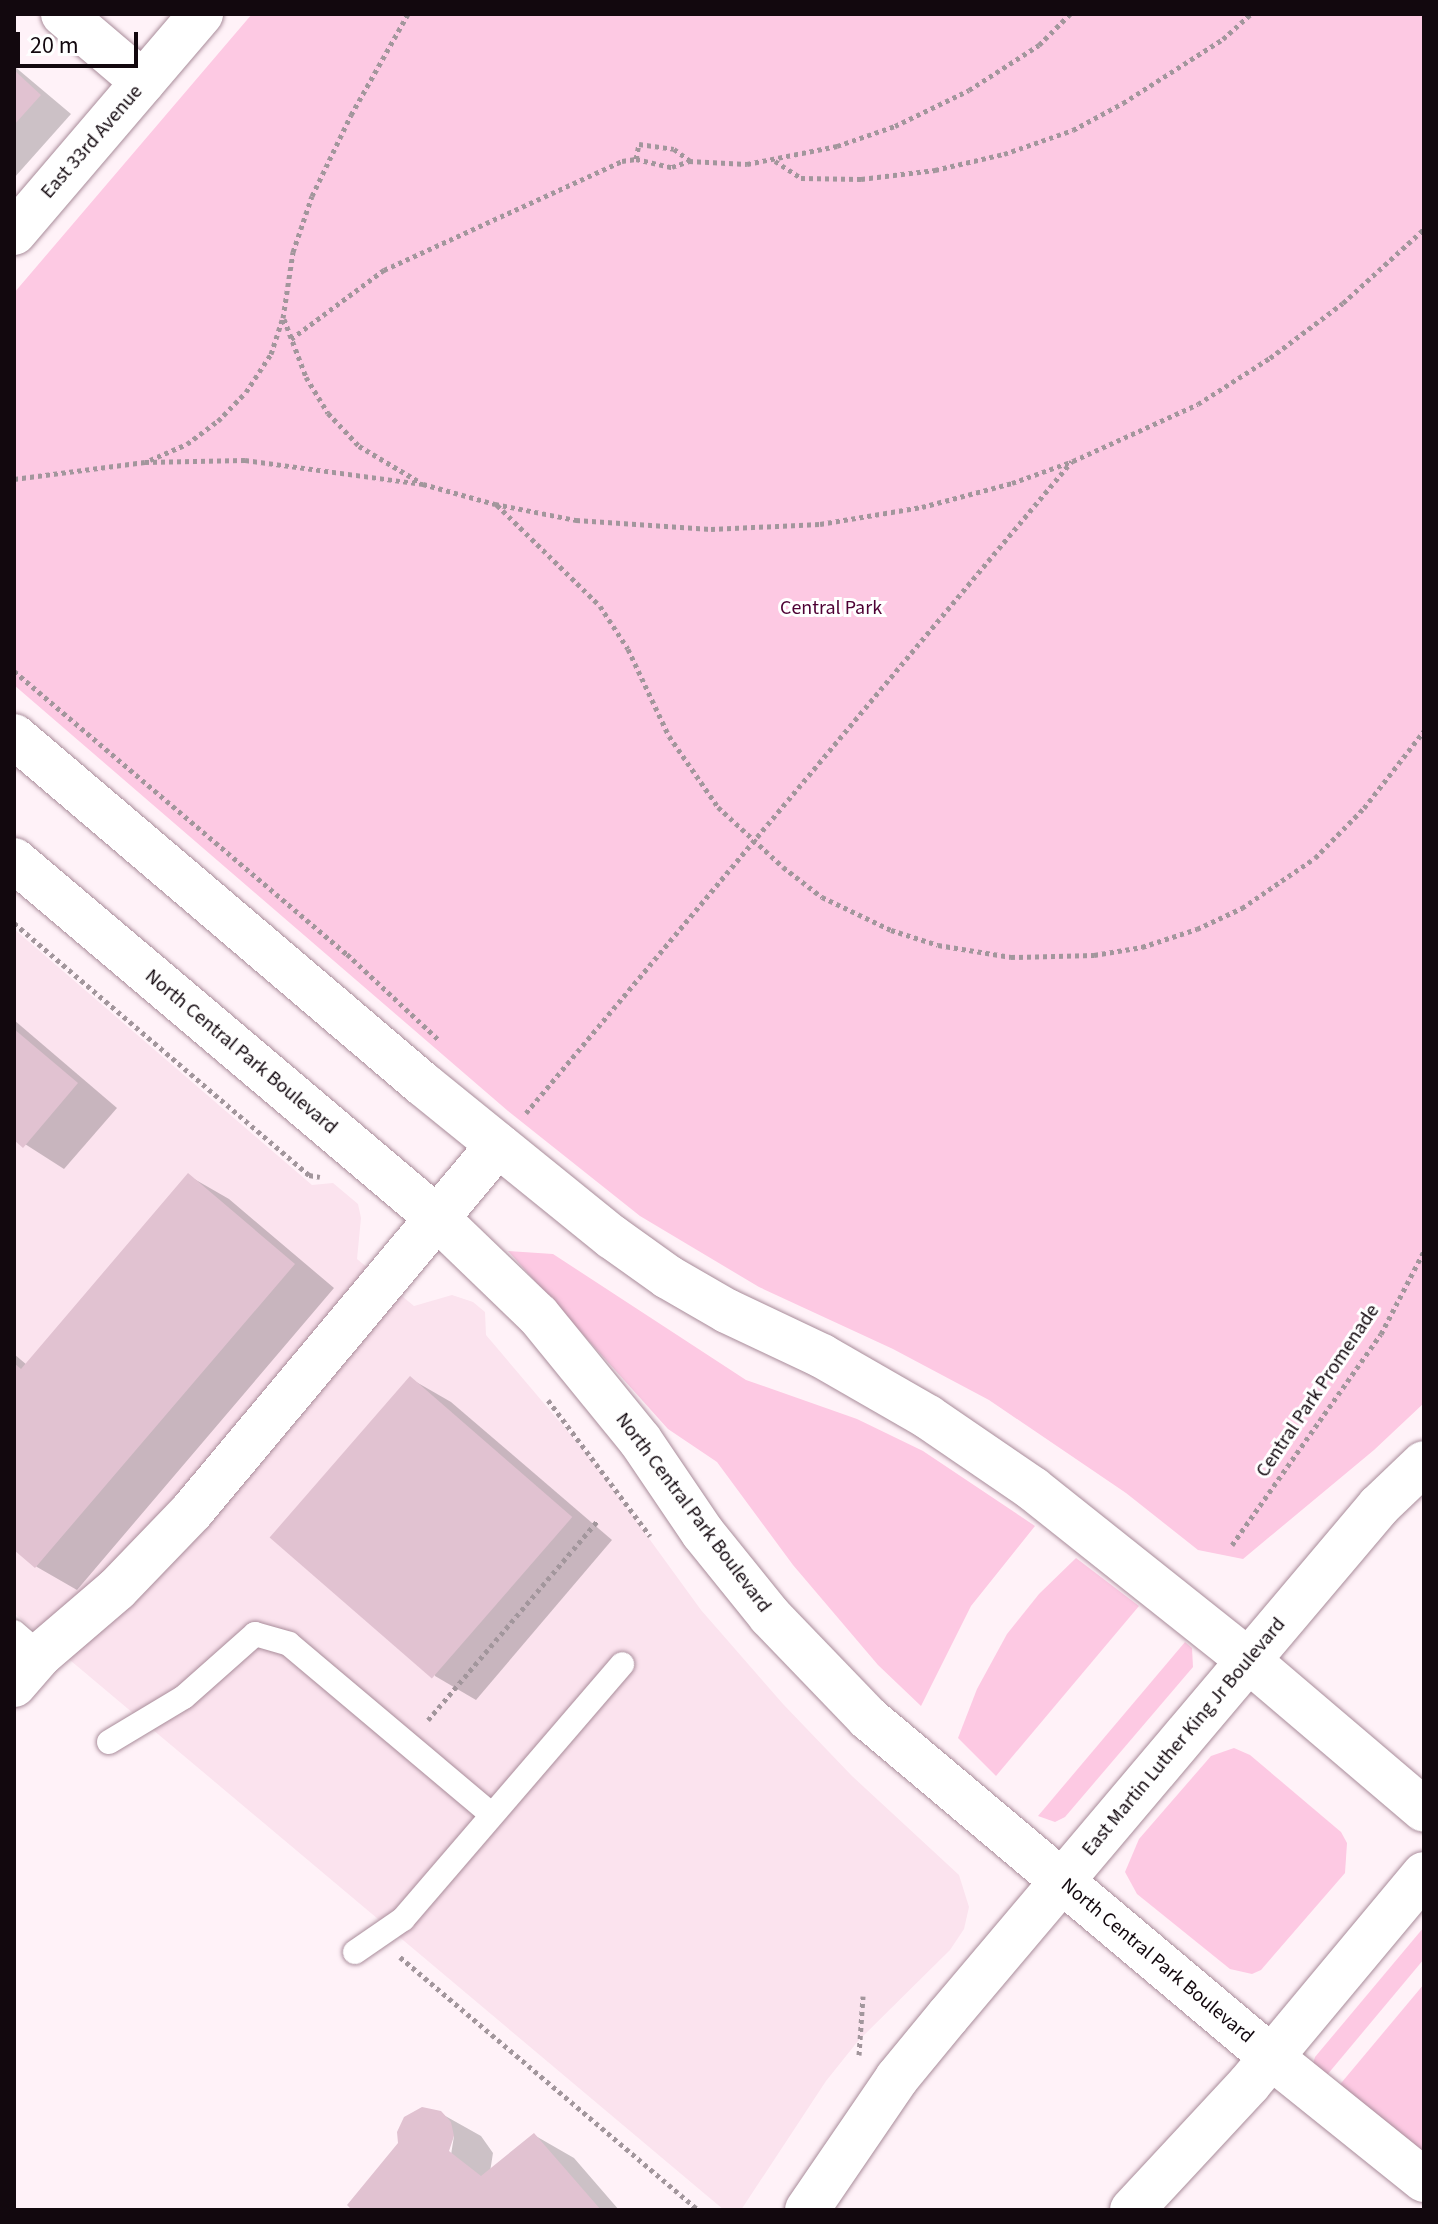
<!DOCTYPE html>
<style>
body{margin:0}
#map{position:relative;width:1438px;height:2224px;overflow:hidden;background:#fff2f8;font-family:"Source Sans 3",sans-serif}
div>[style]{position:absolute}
.built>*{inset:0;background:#fbe3ee}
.green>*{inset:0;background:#fdc9e3}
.shadow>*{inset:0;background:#0003}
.building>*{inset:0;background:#e1c2d1;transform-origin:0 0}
.path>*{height:5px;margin-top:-2.5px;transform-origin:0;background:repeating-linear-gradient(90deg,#a2969c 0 4px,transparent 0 8px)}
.roads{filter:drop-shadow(0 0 2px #a98c9a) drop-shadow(0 0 2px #a98c9a)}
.lane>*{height:24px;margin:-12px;padding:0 12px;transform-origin:12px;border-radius:12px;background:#fff}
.street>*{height:44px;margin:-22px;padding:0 22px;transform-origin:22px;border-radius:22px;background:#fff}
.secondary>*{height:44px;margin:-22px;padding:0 22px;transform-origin:22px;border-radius:22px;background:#fff}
span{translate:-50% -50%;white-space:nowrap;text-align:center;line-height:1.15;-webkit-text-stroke:6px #fff;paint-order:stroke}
.street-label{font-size:20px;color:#12080e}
.park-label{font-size:20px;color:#4e0034}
.frame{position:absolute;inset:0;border:16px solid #12080e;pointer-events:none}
.scale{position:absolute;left:16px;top:32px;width:122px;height:36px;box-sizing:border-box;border:4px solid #12080e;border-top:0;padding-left:10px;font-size:24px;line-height:28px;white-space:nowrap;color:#12080e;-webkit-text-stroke:6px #fff;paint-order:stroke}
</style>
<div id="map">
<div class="built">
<div style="clip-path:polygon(14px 929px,312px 1185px,333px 1183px,358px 1204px,361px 1218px,357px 1259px,414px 1306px,452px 1295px,473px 1302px,485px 1312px,486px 1335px,592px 1460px,701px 1610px,783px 1704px,852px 1776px,959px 1875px,969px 1907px,964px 1929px,950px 1950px,858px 2041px,826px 2081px,741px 2210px,724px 2210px,14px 1613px)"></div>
</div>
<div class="green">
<div style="clip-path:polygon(252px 14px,1424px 14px,1424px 1403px,1374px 1450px,1243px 1559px,1198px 1550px,1126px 1493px,989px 1400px,893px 1349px,759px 1287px,640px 1216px,508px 1111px,14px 685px,14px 293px)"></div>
<div style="clip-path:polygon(508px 1251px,553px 1254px,746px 1380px,857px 1419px,923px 1451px,1035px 1526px,971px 1606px,921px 1706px,878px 1665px,793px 1565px,717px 1462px,668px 1429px)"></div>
<div style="clip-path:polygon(1076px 1558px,1139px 1606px,996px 1776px,958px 1738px,977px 1689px,1007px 1634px,1039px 1594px)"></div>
<div style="clip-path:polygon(1185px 1642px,1192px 1648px,1193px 1667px,1065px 1817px,1055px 1822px,1038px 1816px)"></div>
<div style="clip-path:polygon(1234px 1748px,1250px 1755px,1341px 1832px,1347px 1843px,1345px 1873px,1261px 1970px,1252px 1974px,1230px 1969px,1137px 1894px,1125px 1872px,1139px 1839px,1211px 1756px)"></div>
<div style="clip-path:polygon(1424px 1927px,1424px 1959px,1322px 2081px,1312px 2067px,1315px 2057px)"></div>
<div style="clip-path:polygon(1424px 1984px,1424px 2157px,1337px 2088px)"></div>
</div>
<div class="shadow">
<div style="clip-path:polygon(14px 66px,71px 114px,14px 178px)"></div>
<div style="clip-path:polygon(14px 1020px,117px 1108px,64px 1169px,14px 1137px)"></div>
<div style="clip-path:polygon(189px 1176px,229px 1199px,334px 1288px,77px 1590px,37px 1567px,14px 1547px,14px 1354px,27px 1365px)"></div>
<div style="clip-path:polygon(411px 1379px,451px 1402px,612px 1540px,476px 1700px,435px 1676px)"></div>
<div style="clip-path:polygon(evenodd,440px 2113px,481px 2136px,493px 2153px,490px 2172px,534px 2135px,574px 2158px,619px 2210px,356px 2210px,440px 2113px,450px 2136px,454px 2136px,450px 2161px,446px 2161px,450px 2136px)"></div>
</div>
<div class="building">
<div style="clip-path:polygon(14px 70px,41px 95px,14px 125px)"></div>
<div style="clip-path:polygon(14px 1029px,78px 1083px,23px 1148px,14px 1140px)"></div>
<div style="clip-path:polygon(188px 1173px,295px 1264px,35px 1568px,14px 1550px,14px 1363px,21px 1369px)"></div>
<div style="left:410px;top:1376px;width:215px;height:214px;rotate:41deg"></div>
<div style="clip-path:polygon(422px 2107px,441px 2111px,451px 2122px,454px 2136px,449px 2151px,481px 2176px,534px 2133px,601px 2210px,352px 2210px,347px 2205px,398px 2143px,397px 2132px,404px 2117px)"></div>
</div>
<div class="path">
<div style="left:636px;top:159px;width:15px;rotate:-79deg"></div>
<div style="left:639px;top:144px;width:35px;rotate:8deg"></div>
<div style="left:674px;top:149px;width:19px;rotate:36deg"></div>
<div style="left:775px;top:161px;width:31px;rotate:33deg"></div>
<div style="left:801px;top:178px;width:60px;rotate:1deg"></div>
<div style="left:861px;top:179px;width:75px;rotate:-6.9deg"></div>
<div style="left:935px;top:170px;width:71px;rotate:-13.1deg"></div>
<div style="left:1004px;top:154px;width:73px;rotate:-19.2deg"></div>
<div style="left:1073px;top:130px;width:57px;rotate:-28.4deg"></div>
<div style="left:1123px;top:103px;width:119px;rotate:-32.6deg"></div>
<div style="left:1223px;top:39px;width:38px;rotate:-42deg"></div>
<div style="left:284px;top:319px;width:62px;rotate:69.2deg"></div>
<div style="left:306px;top:377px;width:42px;rotate:58.6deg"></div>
<div style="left:328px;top:413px;width:45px;rotate:46.8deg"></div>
<div style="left:359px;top:446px;width:69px;rotate:30.7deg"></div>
<div style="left:291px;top:339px;width:116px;rotate:-36.6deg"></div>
<div style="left:384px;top:270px;width:262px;rotate:-24.6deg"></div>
<div style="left:622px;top:161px;width:14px;rotate:-8deg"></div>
<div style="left:636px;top:159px;width:37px;rotate:13deg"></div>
<div style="left:672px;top:167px;width:18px;rotate:-19deg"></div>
<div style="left:689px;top:161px;width:58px;rotate:3deg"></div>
<div style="left:747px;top:164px;width:92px;rotate:-11.3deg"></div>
<div style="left:837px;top:146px;width:61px;rotate:-19deg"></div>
<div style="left:895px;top:126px;width:82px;rotate:-25.9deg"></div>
<div style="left:969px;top:90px;width:83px;rotate:-32.7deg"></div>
<div style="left:1039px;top:45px;width:44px;rotate:-45deg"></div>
<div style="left:150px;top:460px;width:40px;rotate:-23.4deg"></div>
<div style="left:187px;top:444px;width:39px;rotate:-37deg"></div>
<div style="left:218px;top:421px;width:40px;rotate:-46deg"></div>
<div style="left:246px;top:392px;width:45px;rotate:-56.7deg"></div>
<div style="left:271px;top:354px;width:38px;rotate:-72deg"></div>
<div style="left:283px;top:318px;width:67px;rotate:-81.4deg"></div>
<div style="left:293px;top:252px;width:59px;rotate:-71.3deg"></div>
<div style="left:312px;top:196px;width:90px;rotate:-64.3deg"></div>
<div style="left:351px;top:115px;width:116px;rotate:-60.6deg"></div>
<div style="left:14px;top:479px;width:132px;rotate:-7.4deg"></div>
<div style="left:145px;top:462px;width:100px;rotate:-1.1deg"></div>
<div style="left:245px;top:460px;width:180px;rotate:7.7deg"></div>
<div style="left:423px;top:484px;width:75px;rotate:15.5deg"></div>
<div style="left:495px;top:504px;width:83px;rotate:11.2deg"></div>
<div style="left:576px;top:520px;width:135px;rotate:3.8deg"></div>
<div style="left:711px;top:529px;width:109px;rotate:-2.6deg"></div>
<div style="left:820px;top:524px;width:103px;rotate:-9.5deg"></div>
<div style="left:922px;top:507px;width:93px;rotate:-14.9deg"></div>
<div style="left:1012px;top:483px;width:65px;rotate:-19.8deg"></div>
<div style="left:1073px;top:461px;width:137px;rotate:-24.5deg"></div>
<div style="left:1198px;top:404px;width:85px;rotate:-32.6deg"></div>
<div style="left:1270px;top:358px;width:91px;rotate:-37deg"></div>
<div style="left:1343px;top:303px;width:110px;rotate:-42.4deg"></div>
<div style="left:497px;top:505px;width:144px;rotate:44.4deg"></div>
<div style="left:600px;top:606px;width:51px;rotate:56.9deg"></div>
<div style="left:628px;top:649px;width:96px;rotate:64.8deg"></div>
<div style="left:669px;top:736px;width:86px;rotate:55.4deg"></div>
<div style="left:718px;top:807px;width:88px;rotate:42.7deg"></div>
<div style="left:783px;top:867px;width:49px;rotate:37.6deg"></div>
<div style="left:822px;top:897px;width:76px;rotate:25.6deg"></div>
<div style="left:891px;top:930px;width:49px;rotate:17.7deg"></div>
<div style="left:938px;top:945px;width:74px;rotate:9.3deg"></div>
<div style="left:1011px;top:957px;width:83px;rotate:-1.4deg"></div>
<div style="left:1094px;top:955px;width:49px;rotate:-9.5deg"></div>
<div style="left:1142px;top:947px;width:58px;rotate:-18.1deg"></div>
<div style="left:1197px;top:929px;width:50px;rotate:-25deg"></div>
<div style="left:1242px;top:908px;width:88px;rotate:-34.4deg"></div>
<div style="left:1315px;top:858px;width:70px;rotate:-45.6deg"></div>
<div style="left:1364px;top:808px;width:98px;rotate:-52.1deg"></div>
<div style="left:14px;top:671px;width:437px;rotate:40.4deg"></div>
<div style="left:347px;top:954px;width:127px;rotate:43.1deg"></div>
<div style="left:14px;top:923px;width:388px;rotate:40.5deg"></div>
<div style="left:309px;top:1175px;width:11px;rotate:10deg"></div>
<div style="left:526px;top:1113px;width:850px;rotate:-50.06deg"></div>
<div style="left:548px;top:1400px;width:170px;rotate:53.1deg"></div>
<div style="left:1232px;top:1545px;width:258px;rotate:-54.8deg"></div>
<div style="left:1381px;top:1334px;width:93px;rotate:-62.6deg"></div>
<div style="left:428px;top:1720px;width:262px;rotate:-49.6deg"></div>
<div style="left:400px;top:1957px;width:391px;rotate:40.3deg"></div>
<div style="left:859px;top:2055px;width:59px;rotate:-86.1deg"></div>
</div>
<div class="roads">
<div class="lane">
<div style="left:14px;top:1632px;width:35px;rotate:41deg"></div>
<div style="left:109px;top:1742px;width:87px;rotate:-31deg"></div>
<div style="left:184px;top:1697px;width:95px;rotate:-41.6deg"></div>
<div style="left:255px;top:1634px;width:35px;rotate:16deg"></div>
<div style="left:289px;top:1644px;width:265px;rotate:40.1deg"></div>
<div style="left:355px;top:1952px;width:58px;rotate:-34.5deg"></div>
<div style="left:403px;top:1919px;width:336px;rotate:-49.3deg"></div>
</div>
<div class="street">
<div style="left:63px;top:14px;width:105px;rotate:40.4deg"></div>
<div style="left:14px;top:1685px;width:40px;rotate:-49deg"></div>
<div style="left:40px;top:1655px;width:101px;rotate:-40.6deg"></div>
<div style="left:117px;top:1589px;width:108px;rotate:-46.1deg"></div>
<div style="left:192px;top:1511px;width:477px;rotate:-50.1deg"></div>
</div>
<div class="secondary">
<div style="left:14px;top:233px;width:288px;rotate:-49.5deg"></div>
<div style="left:14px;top:736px;width:538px;rotate:40.41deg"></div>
<div style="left:424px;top:1085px;width:242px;rotate:39deg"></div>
<div style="left:612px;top:1237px;width:69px;rotate:35.5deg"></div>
<div style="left:668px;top:1277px;width:68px;rotate:30deg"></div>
<div style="left:727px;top:1311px;width:105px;rotate:25.3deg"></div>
<div style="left:822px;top:1356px;width:122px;rotate:29.9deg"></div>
<div style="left:928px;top:1417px;width:127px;rotate:34.4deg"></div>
<div style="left:1033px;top:1489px;width:275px;rotate:38.5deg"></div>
<div style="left:1248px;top:1660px;width:231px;rotate:40.4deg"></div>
<div style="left:14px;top:860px;width:553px;rotate:40.23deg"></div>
<div style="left:436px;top:1217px;width:141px;rotate:43.9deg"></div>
<div style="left:538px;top:1315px;width:161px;rotate:50.8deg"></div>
<div style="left:640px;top:1440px;width:112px;rotate:55.9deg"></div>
<div style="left:703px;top:1533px;width:107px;rotate:51.1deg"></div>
<div style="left:770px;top:1616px;width:141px;rotate:46.1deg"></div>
<div style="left:868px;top:1718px;width:527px;rotate:40.07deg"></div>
<div style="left:1271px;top:2057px;width:196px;rotate:38.8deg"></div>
<div style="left:807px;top:2210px;width:160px;rotate:-55.7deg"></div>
<div style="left:897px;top:2078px;width:80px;rotate:-50.6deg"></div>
<div style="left:948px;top:2016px;width:668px;rotate:-49.8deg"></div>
<div style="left:1379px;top:1506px;width:62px;rotate:-43.7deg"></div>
<div style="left:1132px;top:2210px;width:172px;rotate:-47.1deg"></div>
<div style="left:1249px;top:2084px;width:273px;rotate:-50.2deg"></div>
</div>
</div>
<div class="street-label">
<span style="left:92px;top:142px;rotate:-49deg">East 33rd Avenue</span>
<span style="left:241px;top:1052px;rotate:40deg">North Central Park Boulevard</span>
<span style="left:1318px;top:1391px;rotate:-56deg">Central Park Promenade</span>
<span style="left:693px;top:1513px;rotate:53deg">North Central Park Boulevard</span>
<span style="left:1184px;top:1737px;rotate:-50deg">East Martin Luther King Jr Boulevard</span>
<span style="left:1157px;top:1961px;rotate:40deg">North Central Park Boulevard</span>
</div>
<div class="park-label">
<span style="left:831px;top:608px">Central Park</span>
</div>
<div class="frame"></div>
<div class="scale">20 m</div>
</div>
